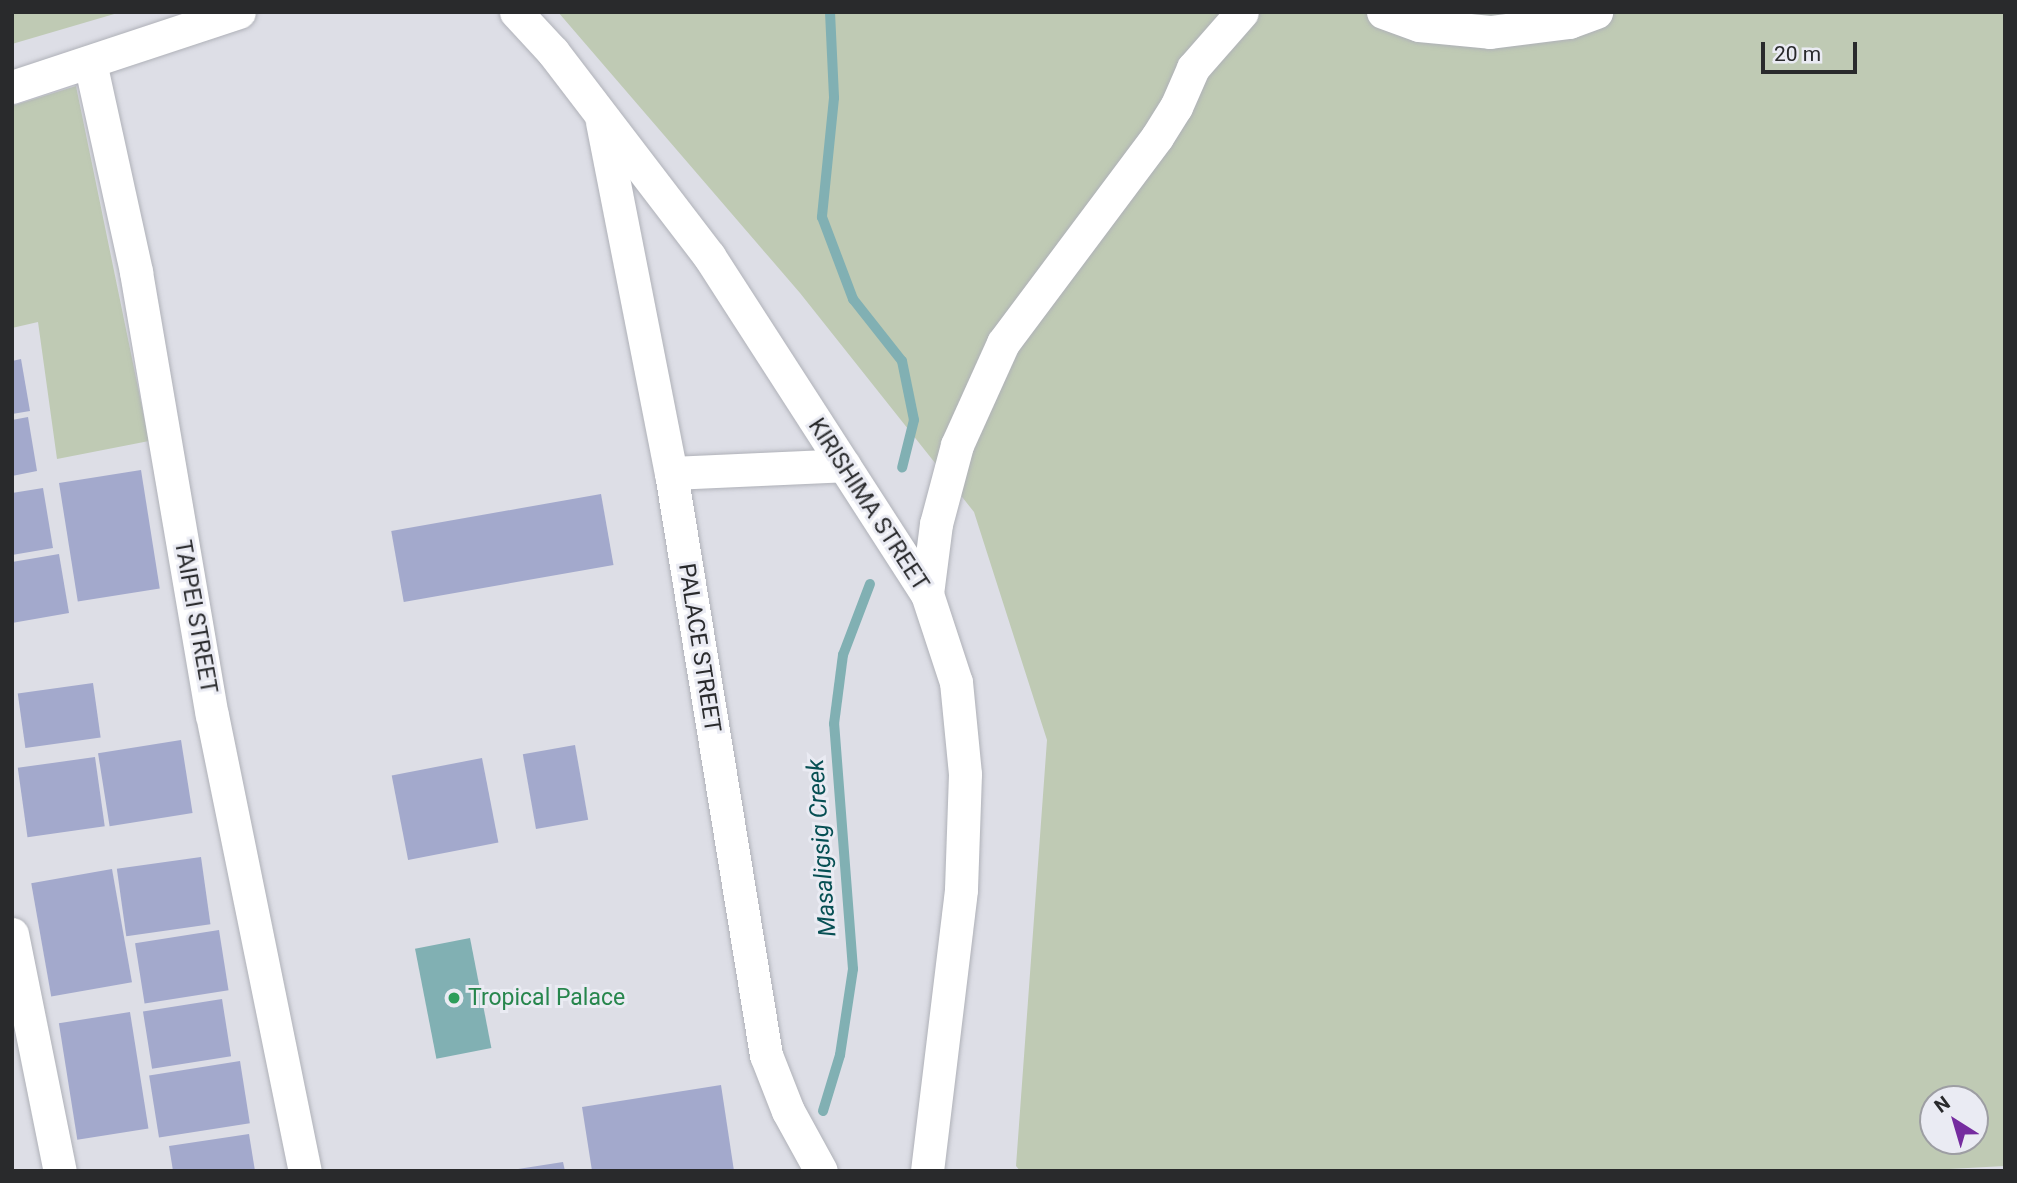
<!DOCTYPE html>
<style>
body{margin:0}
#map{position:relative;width:2017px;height:1183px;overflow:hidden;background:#dddee6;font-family:Roboto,sans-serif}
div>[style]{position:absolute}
.green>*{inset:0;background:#bfcab4}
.water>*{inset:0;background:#81b0b3;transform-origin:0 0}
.stream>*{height:10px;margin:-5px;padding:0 5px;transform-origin:5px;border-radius:5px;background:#81b0b3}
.building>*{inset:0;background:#a3a9cc;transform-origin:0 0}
.roads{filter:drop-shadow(0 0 2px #afb1b8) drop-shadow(0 0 2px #afb1b8)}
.minor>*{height:33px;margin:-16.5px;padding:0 16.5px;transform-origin:16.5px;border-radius:16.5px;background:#fff}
.dots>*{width:19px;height:19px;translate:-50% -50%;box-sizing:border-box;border:4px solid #eaebf3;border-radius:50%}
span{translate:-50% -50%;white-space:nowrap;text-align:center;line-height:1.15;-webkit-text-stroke:6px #eaebf3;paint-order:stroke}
.street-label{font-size:23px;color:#292a2c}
.leisure-label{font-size:23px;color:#27864d}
.left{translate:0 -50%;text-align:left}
.water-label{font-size:24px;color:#064f53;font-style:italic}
.frame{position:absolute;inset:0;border:14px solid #292a2c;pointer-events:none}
.north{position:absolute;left:1919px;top:1085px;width:70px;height:70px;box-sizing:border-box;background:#eaebf3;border:2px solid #9d9ea3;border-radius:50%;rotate:323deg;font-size:19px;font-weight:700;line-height:28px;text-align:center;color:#292a2c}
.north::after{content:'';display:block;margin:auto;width:24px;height:32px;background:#752c9f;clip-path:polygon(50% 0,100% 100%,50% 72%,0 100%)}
.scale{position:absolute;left:1761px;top:42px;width:96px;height:32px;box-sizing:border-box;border:4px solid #292a2c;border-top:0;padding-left:9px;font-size:21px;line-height:24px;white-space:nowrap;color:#292a2c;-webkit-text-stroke:5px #eaebf3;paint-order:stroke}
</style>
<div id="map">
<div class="green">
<div style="clip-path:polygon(12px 12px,121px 12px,12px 44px)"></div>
<div style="clip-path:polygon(evenodd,558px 12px,2005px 12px,2005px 1166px,1912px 1171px,1020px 1171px,1016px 1166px,1047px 740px,974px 512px,800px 293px,558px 12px,1933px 1099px,1975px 1099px,1975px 1141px,1933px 1141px,1933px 1099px)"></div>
<div style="clip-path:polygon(76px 86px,149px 441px,57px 459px,38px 322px,12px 328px,12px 106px)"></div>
</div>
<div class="water">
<div style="left:470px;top:938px;width:112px;height:56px;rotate:79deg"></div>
</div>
<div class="stream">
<div style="left:830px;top:12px;width:86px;rotate:87.3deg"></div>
<div style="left:834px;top:98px;width:120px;rotate:95.8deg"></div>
<div style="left:822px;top:217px;width:88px;rotate:69.3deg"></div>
<div style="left:853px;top:299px;width:79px;rotate:51.7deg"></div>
<div style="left:902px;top:361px;width:60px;rotate:78.5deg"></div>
<div style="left:914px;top:420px;width:49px;rotate:104deg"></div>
<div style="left:823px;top:1111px;width:59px;rotate:-73.1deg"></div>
<div style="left:840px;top:1055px;width:87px;rotate:-81.4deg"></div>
<div style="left:853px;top:969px;width:246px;rotate:-94.4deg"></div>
<div style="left:834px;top:724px;width:70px;rotate:-82.6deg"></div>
<div style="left:843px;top:655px;width:76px;rotate:-69.2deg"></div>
</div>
<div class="building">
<div style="clip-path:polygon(21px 359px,30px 411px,12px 414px,12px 361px)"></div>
<div style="clip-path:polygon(28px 417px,37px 471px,12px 476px,12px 420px)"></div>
<div style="left:141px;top:470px;width:120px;height:83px;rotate:81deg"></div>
<div style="clip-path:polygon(43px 488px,53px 548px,12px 555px,12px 493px)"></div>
<div style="left:601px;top:494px;width:72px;height:213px;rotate:80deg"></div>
<div style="clip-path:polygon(59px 554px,69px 613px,12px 623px,12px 562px)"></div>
<div style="left:93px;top:683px;width:55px;height:76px;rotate:82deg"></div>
<div style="left:181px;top:740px;width:74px;height:84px;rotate:81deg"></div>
<div style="left:575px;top:745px;width:76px;height:53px;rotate:80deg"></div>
<div style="left:95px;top:757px;width:70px;height:78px;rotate:82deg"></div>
<div style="left:482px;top:758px;width:86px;height:92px;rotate:79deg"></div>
<div style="left:201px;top:857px;width:68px;height:85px;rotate:82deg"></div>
<div style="left:112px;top:869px;width:115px;height:82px;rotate:80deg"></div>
<div style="left:219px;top:930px;width:61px;height:85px;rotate:81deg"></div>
<div style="left:222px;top:999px;width:58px;height:80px;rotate:81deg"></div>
<div style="left:130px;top:1012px;width:118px;height:72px;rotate:81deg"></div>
<div style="left:240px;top:1061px;width:63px;height:92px;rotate:81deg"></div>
<div style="clip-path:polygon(721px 1085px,734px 1171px,592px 1171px,582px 1107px)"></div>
<div style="clip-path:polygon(249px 1134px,255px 1171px,173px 1171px,169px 1146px)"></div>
<div style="clip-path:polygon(563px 1162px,565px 1171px,518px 1171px,518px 1169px)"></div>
</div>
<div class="roads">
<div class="minor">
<div style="left:516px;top:12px;width:54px;rotate:47.2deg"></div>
<div style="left:553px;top:52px;width:257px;rotate:52.6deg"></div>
<div style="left:709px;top:256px;width:402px;rotate:57.2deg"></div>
<div style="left:927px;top:594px;width:93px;rotate:71.8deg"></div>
<div style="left:956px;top:682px;width:92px;rotate:84.4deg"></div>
<div style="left:965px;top:774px;width:116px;rotate:92deg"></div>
<div style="left:961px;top:890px;width:283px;rotate:96.9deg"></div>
<div style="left:1383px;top:12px;width:38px;rotate:20deg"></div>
<div style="left:1419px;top:25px;width:71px;rotate:5.6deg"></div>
<div style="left:1490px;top:32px;width:80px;rotate:-7.2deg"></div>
<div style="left:1569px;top:22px;width:29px;rotate:-20deg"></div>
<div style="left:90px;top:62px;width:215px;rotate:77.6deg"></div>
<div style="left:136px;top:272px;width:449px;rotate:80.3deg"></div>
<div style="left:212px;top:715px;width:465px;rotate:78.5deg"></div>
<div style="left:12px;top:87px;width:239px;rotate:-18.3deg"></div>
<div style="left:602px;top:122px;width:358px;rotate:78.9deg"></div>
<div style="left:671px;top:473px;width:590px;rotate:80.73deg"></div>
<div style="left:766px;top:1055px;width:60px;rotate:68.6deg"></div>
<div style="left:788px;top:1111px;width:68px;rotate:61.2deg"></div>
<div style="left:671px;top:473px;width:173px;rotate:-2.6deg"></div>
<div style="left:927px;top:594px;width:71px;rotate:-82.7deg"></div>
<div style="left:936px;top:524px;width:82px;rotate:-75.1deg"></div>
<div style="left:957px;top:445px;width:112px;rotate:-65.7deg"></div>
<div style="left:1003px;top:343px;width:257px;rotate:-53.2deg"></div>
<div style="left:1157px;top:137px;width:36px;rotate:-58deg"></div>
<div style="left:1176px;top:107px;width:43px;rotate:-66.4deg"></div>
<div style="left:1193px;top:68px;width:74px;rotate:-48.8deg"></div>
<div style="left:12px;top:934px;width:242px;rotate:78.6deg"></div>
</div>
</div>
<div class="dots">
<div style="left:454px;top:998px;background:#2e9e5b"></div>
</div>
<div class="street-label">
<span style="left:868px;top:505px;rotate:57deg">KIRISHIMA STREET</span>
<span style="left:195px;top:617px;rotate:80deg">TAIPEI STREET</span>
<span style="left:699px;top:648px;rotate:81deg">PALACE STREET</span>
</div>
<div class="leisure-label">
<span class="left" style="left:468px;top:998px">Tropical Palace</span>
</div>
<div class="water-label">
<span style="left:822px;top:848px;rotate:-94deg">Masaligsig Creek</span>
</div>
<div class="frame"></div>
<div class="north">N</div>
<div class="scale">20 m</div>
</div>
